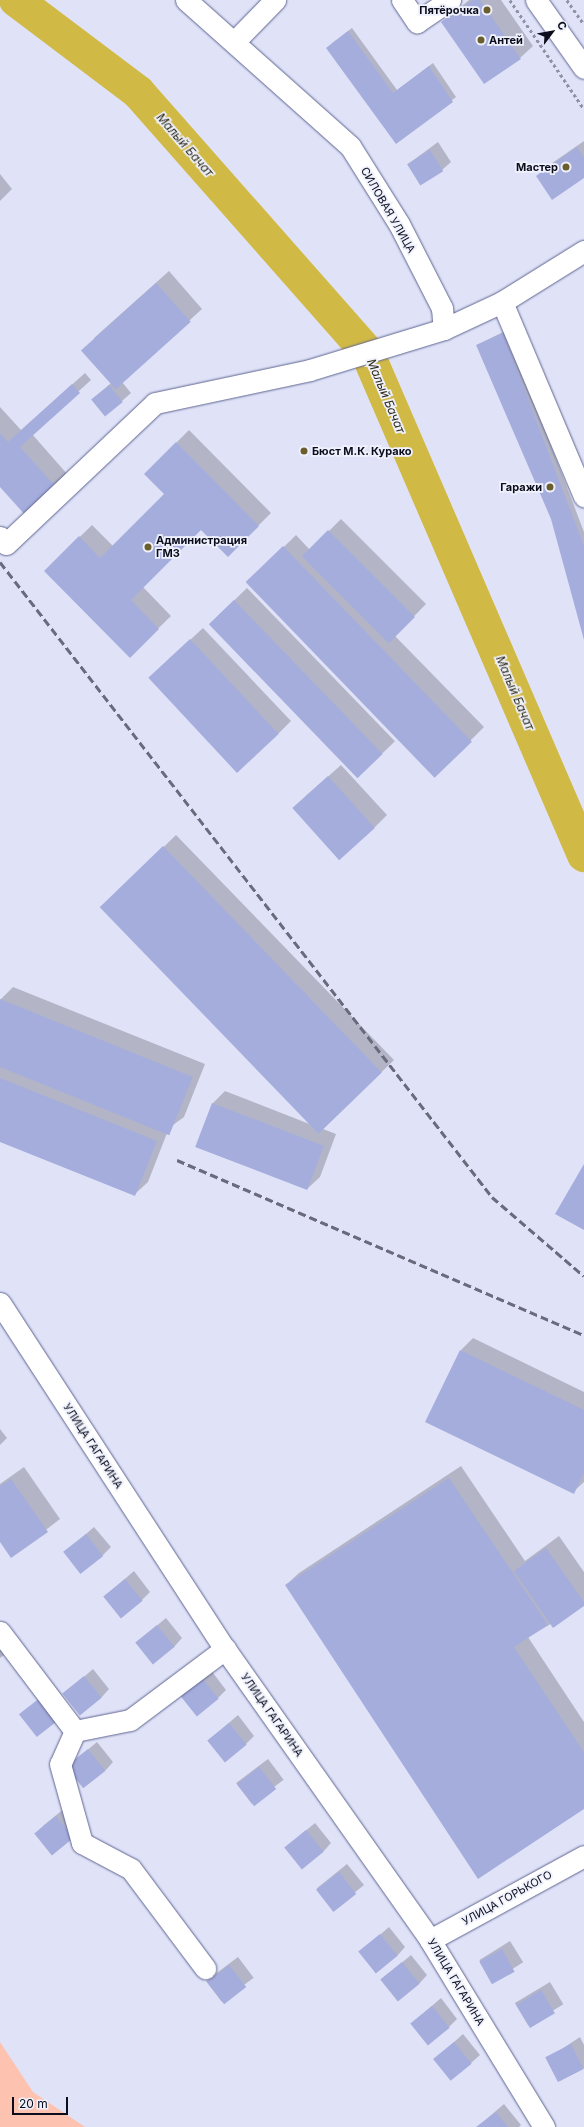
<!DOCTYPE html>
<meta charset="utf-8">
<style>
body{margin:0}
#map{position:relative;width:584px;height:2127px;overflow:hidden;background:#e0e3f8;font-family:Inter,sans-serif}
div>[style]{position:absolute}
.green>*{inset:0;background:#fec2b0}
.shadow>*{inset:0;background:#0003;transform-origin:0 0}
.river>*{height:34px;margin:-17px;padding:0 17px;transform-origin:17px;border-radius:17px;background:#d1b946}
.building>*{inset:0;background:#a5addd;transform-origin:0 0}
.path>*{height:2.5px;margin-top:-1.25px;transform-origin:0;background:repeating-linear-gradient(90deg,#8f92a5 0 3px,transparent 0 6px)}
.roads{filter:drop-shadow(0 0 1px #5f6591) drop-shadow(0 0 1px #5f6591)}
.minor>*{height:21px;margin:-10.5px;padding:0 10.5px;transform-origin:10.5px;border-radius:10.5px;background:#fff}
.rail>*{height:3px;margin-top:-1.5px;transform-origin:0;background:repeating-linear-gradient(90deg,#696b7d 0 8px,transparent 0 12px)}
.dots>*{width:11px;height:11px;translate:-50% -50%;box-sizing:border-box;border:2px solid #eff1fc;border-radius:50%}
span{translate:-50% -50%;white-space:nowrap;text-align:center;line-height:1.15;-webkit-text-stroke:3.5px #eff1fc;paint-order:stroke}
.poi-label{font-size:11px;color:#0b0d1d;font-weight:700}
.right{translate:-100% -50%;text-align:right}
.left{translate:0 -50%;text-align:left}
.street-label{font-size:11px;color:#0b0d1d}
.water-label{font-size:12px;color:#2e2a17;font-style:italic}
.north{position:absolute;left:532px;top:12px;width:40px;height:40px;-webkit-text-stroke:3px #eff1fc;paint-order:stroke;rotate:58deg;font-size:11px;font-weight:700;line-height:16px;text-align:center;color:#0b0d1d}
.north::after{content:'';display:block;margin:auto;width:14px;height:18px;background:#0b0d1d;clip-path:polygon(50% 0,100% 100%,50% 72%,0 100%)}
.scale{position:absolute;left:12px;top:2097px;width:56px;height:18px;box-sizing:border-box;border:2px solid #0b0d1d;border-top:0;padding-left:5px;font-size:12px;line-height:14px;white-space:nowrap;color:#0b0d1d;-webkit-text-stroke:3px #eff1fc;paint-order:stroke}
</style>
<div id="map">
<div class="green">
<div style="clip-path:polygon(0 2042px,33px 2092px,85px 2127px,0 2127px)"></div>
</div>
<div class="shadow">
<div style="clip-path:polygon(469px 0,501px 0,533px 46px,520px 58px,443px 22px)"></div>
<div style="clip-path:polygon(352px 28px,397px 90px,433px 63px,456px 97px,396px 143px,331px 44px)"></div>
<div style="clip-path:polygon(584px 141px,584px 177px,537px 176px,545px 168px)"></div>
<div style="clip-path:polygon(438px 142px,451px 162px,442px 170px,408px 164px)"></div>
<div style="clip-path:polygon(0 174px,12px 189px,0 201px)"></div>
<div style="clip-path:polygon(169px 271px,202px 309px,122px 382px,131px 393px,106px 415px,93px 400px,111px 383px,94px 338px)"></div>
<div style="clip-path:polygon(507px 330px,584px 532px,584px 638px,552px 518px,477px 345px)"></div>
<div style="clip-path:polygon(85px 373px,91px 380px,32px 434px,68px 475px,56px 487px,0 485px,0 407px,21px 430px)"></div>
<div style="clip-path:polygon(189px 430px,271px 513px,228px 556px,201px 529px,143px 587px,171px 616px,130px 656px,45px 571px,92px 525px,113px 546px,165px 494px,145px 474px)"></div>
<div style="clip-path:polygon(341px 519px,426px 604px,395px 636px,484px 727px,437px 774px,248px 582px,296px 535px,310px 550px)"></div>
<div style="left:247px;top:588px;width:213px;height:52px;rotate:46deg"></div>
<div style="clip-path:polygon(203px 628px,291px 721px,278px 734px,162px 666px)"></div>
<div style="clip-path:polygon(341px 765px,387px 815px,374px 828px,306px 796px)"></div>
<div style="clip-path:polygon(176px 835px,394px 1060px,323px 1129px,336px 1134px,320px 1177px,307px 1189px,197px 1146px,213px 1103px,225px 1091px,312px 1125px,114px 895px)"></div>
<div style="clip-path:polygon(13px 987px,205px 1064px,184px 1117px,169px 1128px,148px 1182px,135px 1194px,0 1140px,0 1000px)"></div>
<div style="clip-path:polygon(473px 1338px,584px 1392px,584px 1482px,573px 1492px,461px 1350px)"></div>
<div style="clip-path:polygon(0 1429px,7px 1438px,0 1445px)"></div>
<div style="clip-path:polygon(461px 1466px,525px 1561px,559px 1536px,584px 1572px,584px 1605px,528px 1637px,584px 1722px,584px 1808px,286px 1585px,299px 1573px)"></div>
<div style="clip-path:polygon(24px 1467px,60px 1519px,12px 1556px,0 1540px,0 1484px)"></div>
<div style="clip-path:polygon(94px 1527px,111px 1547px,102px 1556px,65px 1552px)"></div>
<div style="clip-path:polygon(134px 1571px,150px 1592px,142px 1600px,105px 1596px)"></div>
<div style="clip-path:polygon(166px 1618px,182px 1638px,174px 1647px,136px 1643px)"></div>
<div style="clip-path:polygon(0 1626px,7px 1653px,0 1658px)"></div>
<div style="clip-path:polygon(93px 1669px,109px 1689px,101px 1698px,64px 1694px)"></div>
<div style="clip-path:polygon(210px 1669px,226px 1690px,218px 1698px,181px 1695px)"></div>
<div style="clip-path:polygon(238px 1715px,254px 1736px,246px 1744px,209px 1740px)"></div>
<div style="clip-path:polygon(97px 1742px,113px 1762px,105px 1771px,67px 1767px)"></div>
<div style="left:268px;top:1759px;width:26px;height:40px;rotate:53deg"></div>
<div style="clip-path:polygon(65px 1808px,73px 1837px,36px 1833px,44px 1825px)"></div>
<div style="clip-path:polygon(315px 1823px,331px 1843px,323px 1852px,285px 1848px)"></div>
<div style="left:347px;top:1864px;width:27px;height:39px;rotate:51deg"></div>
<div style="clip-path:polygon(389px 1927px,405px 1947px,397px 1956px,360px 1952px)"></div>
<div style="left:510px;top:1941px;width:25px;height:36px;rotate:58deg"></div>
<div style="clip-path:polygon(411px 1955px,427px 1975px,419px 1984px,381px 1980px)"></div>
<div style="left:238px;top:1957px;width:26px;height:40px;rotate:53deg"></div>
<div style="left:550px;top:1982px;width:26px;height:41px;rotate:59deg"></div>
<div style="clip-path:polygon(441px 1998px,457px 2019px,449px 2027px,411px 2024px)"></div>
<div style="clip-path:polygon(463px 2034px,480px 2055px,471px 2063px,434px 2060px)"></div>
<div style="clip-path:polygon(580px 2037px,584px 2045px,584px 2068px,560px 2081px,548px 2058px)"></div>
<div style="clip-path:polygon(504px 2104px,521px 2125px,519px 2127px,477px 2127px)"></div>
</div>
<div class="river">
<div style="left:16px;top:0;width:153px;rotate:37deg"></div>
<div style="left:138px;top:92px;width:346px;rotate:48.6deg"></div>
<div style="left:367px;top:352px;width:548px;rotate:66.66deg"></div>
</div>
<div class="building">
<div style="clip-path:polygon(473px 0,480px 0,521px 59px,484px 84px,441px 22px)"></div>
<div style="clip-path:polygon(348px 31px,393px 93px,429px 66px,453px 102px,396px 144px,326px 48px)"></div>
<div style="clip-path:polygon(577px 147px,584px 158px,584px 178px,552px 200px,536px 176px)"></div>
<div style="left:430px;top:150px;width:25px;height:27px;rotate:58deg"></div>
<div style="left:156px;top:283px;width:52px;height:101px;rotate:48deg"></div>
<div style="clip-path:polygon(503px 333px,584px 546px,584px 640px,551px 519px,476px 345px)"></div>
<div style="clip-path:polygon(72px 384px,80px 393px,20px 447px,57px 488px,26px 516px,0 487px,0 433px,8px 442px)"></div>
<div style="left:109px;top:385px;width:22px;height:23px;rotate:51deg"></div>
<div style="clip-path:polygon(176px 442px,259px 526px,228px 557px,201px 530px,131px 600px,159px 629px,130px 658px,44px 571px,79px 536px,100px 558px,164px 494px,144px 474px)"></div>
<div style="left:328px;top:530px;width:123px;height:37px;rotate:45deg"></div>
<div style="left:283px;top:546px;width:272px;height:52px;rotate:46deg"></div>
<div style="left:234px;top:600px;width:214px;height:35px;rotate:46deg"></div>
<div style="left:190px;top:639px;width:130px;height:57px;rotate:47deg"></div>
<div style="left:328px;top:776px;width:70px;height:48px;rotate:48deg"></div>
<div style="left:163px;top:846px;width:315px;height:88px;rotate:46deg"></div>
<div style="left:0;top:999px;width:208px;height:63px;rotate:22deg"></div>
<div style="clip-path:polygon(0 1078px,157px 1141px,135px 1196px,0 1142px)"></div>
<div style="left:212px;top:1103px;width:120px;height:47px;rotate:21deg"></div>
<div style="clip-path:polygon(584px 1164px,584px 1230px,555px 1214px)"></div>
<div style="clip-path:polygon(460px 1350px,584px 1410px,584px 1472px,574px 1494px,425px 1422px)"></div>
<div style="clip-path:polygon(449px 1478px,548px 1625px,514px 1647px,584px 1752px,584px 1809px,478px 1879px,285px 1585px)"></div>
<div style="clip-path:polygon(11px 1479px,48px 1532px,11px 1558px,0 1542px,0 1486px)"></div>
<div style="left:86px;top:1534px;width:28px;height:29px;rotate:52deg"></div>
<div style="clip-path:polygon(546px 1548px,584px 1602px,584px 1606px,553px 1628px,514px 1571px)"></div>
<div style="left:125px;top:1579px;width:28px;height:28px;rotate:51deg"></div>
<div style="left:157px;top:1625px;width:28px;height:28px;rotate:51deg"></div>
<div style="left:84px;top:1676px;width:28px;height:28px;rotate:51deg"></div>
<div style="left:201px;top:1677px;width:28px;height:28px;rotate:51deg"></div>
<div style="left:41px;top:1697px;width:29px;height:28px;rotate:52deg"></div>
<div style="left:229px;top:1723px;width:28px;height:28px;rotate:51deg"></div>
<div style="left:88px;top:1749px;width:28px;height:28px;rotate:52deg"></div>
<div style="left:259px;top:1767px;width:28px;height:28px;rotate:52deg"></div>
<div style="left:56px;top:1816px;width:28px;height:28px;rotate:51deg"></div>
<div style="left:306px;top:1830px;width:28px;height:28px;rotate:51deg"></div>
<div style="left:339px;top:1872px;width:28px;height:29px;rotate:52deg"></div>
<div style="left:380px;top:1934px;width:28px;height:28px;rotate:51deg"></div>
<div style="left:502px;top:1949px;width:26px;height:26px;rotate:61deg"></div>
<div style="left:402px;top:1962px;width:28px;height:28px;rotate:51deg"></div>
<div style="left:229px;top:1965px;width:28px;height:28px;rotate:52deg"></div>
<div style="left:541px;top:1990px;width:27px;height:29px;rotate:59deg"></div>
<div style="left:432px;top:2006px;width:28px;height:28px;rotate:51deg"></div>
<div style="left:454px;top:2042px;width:28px;height:27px;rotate:51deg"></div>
<div style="left:571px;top:2044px;width:28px;height:29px;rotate:63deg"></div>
<div style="clip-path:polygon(496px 2112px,508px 2127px,476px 2127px)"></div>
</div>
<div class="path">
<div style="left:510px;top:0;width:132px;rotate:55.8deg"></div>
<div style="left:567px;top:0;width:29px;rotate:55deg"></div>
</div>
<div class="roads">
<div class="minor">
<div style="left:186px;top:0;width:220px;rotate:41.7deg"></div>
<div style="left:350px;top:146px;width:92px;rotate:57.9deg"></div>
<div style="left:399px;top:224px;width:94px;rotate:62.9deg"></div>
<div style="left:442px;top:308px;width:21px;rotate:85deg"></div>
<div style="left:444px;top:329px;width:64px;rotate:-25deg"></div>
<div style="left:502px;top:302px;width:97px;rotate:-31.9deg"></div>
<div style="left:402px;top:0;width:27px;rotate:56deg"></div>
<div style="left:417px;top:22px;width:40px;rotate:-34deg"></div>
<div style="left:536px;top:0;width:83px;rotate:54.8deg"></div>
<div style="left:234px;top:42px;width:59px;rotate:-45.7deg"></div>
<div style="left:502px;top:302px;width:211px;rotate:67.1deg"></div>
<div style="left:0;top:537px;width:9px;rotate:49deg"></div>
<div style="left:6px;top:544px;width:205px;rotate:-43.4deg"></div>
<div style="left:155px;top:403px;width:158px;rotate:-12deg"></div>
<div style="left:310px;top:370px;width:140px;rotate:-17deg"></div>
<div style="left:0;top:1303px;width:413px;rotate:57deg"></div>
<div style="left:225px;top:1649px;width:356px;rotate:54.8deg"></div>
<div style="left:430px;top:1940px;width:219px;rotate:58.6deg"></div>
<div style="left:0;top:1632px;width:124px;rotate:52.9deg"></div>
<div style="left:75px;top:1731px;width:56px;rotate:-11.3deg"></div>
<div style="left:130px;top:1720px;width:119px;rotate:-36.8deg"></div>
<div style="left:75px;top:1731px;width:36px;rotate:114deg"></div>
<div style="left:60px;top:1764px;width:82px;rotate:74.4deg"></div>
<div style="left:82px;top:1843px;width:55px;rotate:28deg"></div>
<div style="left:131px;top:1869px;width:124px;rotate:53.2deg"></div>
<div style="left:430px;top:1940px;width:175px;rotate:-28.6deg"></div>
</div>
</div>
<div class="rail">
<div style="left:0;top:562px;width:803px;rotate:52.23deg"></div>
<div style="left:492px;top:1197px;width:121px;rotate:40.7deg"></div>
<div style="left:177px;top:1160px;width:443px;rotate:23.3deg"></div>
</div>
<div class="dots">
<div style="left:487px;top:10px;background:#6a5f2c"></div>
<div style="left:481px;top:40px;background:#6a5f2c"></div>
<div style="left:566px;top:167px;background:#6a5f2c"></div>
<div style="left:304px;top:451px;background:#6a5f2c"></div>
<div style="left:550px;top:487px;background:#6a5f2c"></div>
<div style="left:148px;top:547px;background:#6a5f2c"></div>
</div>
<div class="poi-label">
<span class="right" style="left:479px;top:10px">Пятёрочка</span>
<span class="left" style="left:489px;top:40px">Антей</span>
<span class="right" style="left:558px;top:167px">Мастер</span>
<span class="left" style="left:312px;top:451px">Бюст М.К. Курако</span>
<span class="right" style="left:542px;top:487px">Гаражи</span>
<span class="left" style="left:156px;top:547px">Администрация<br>ГМЗ</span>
</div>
<div class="street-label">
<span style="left:388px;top:210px;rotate:60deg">СИЛОВАЯ УЛИЦА</span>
<span style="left:93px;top:1446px;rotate:57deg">УЛИЦА ГАГАРИНА</span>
<span style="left:272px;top:1715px;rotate:55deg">УЛИЦА ГАГАРИНА</span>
<span style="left:507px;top:1898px;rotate:-29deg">УЛИЦА ГОРЬКОГО</span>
<span style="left:456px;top:1982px;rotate:59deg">УЛИЦА ГАГАРИНА</span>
</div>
<div class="water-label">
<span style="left:185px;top:145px;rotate:49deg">Малый Бачат</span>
<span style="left:386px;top:396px;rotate:67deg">Малый Бачат</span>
<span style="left:515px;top:693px;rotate:67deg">Малый Бачат</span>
</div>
<div class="north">С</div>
<div class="scale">20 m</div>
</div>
